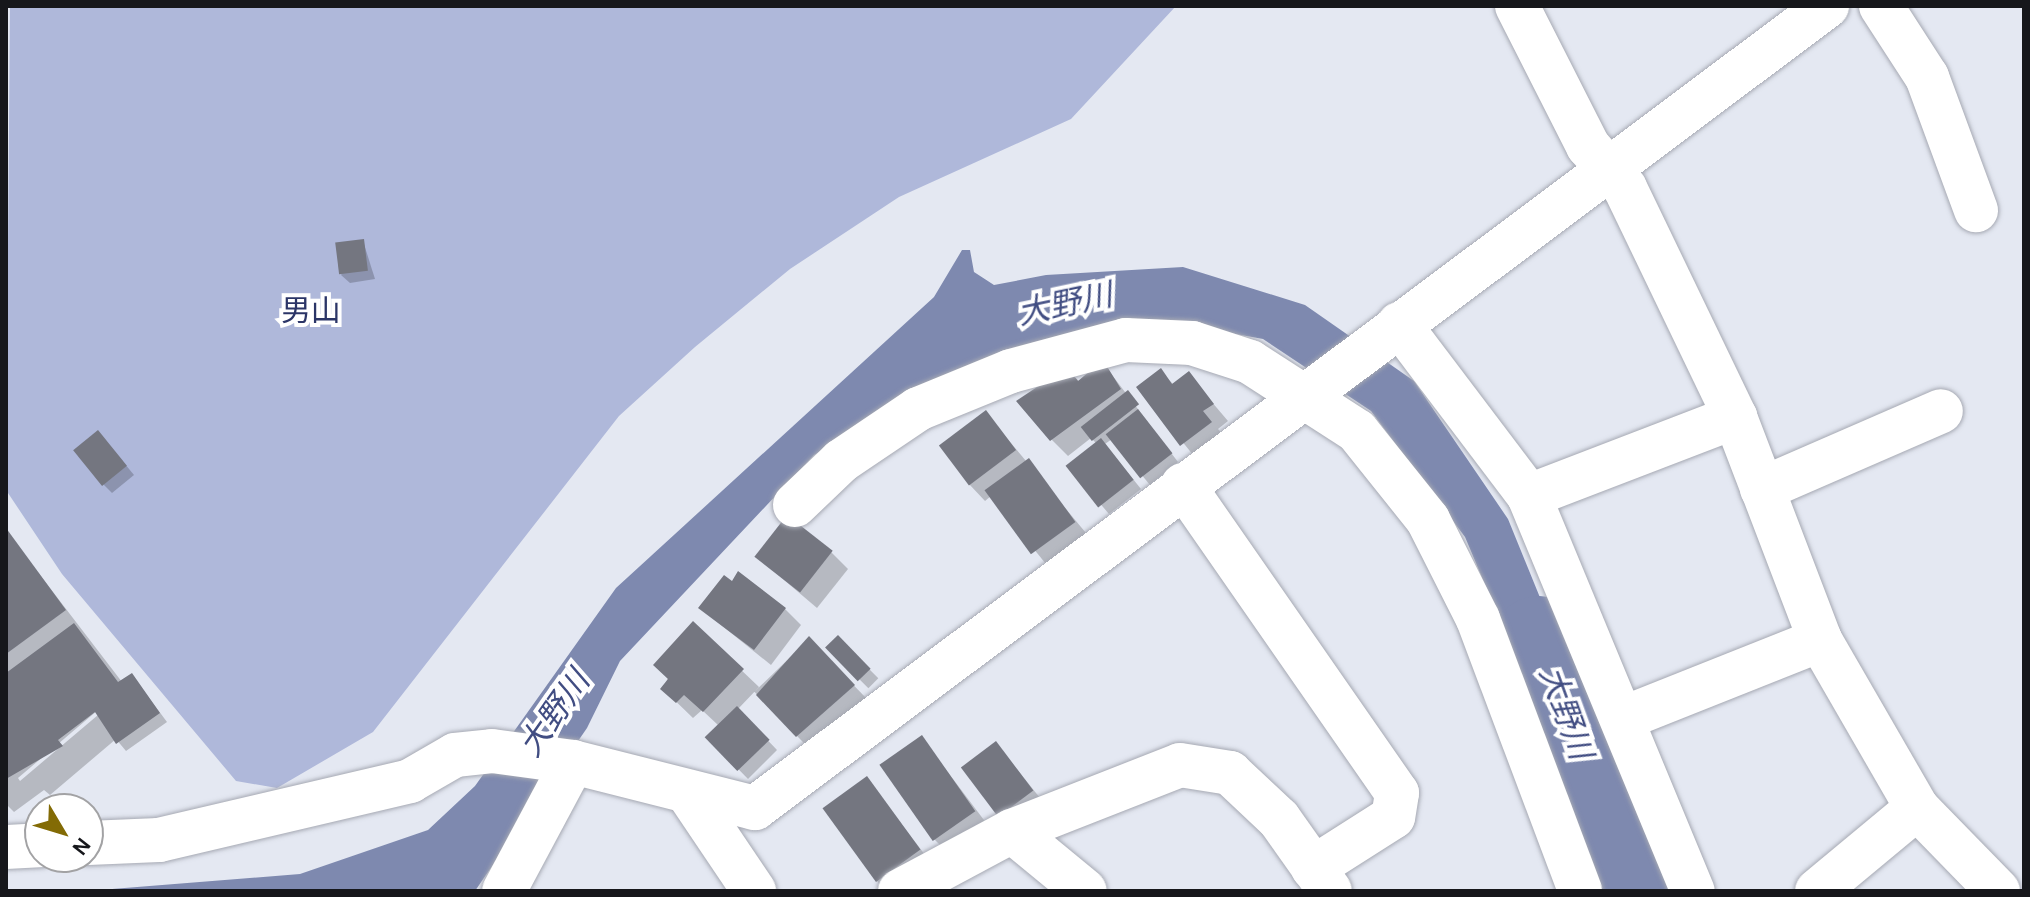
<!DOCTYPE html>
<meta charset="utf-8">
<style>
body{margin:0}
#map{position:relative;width:2030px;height:897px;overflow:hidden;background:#e4e8f2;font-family:Karla,"Noto Sans JP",sans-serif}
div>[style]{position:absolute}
.green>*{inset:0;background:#afb8da}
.water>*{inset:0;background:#7e89af}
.shadow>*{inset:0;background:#0003;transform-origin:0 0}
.river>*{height:90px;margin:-45px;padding:0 45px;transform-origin:45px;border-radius:45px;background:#7e89af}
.building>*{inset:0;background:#747680;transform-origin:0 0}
.roads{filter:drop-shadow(0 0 2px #a6a9b3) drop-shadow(0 0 2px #a6a9b3)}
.minor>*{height:44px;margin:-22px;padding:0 22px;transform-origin:22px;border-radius:22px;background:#fff}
span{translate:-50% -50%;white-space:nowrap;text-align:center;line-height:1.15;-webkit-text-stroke:8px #fff;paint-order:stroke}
.park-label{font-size:30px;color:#2b3567}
.water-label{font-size:32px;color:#414d82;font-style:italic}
.frame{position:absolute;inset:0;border:8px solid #16171b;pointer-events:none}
.north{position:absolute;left:24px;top:793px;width:80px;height:80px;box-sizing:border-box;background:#fff;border:2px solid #a2a2a4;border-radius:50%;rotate:128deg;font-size:22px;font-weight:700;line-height:32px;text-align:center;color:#16171b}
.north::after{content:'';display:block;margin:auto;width:28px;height:36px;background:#836b05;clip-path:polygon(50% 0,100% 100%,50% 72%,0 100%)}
</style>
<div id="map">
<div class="green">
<div style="clip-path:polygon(10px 6px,1176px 6px,1071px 119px,899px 197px,790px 269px,695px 347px,619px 416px,373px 732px,277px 788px,236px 781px,62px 574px,6px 490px)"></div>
</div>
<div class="water">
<div style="clip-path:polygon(962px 250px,970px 250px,974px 272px,994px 285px,1046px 275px,1183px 267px,1305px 305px,1414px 381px,1508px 519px,1598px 740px,1565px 775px,1465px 537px,1371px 411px,1263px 339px,1197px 327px,888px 412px,814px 455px,620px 661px,587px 728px,475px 891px,87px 891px,300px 874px,428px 830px,475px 786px,616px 588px,934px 297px)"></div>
</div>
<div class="shadow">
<div style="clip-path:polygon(363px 241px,375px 279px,350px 283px,341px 275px)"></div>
<div style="clip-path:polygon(1103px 363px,1178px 462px,1150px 485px,1112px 439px,1105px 444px,1141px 489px,1109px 514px,1068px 466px,1097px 444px,1091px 438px,1068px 456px,1051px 439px,1066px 369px,1080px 382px)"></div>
<div style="clip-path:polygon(1160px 371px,1174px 385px,1188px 374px,1228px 421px,1218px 429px,1227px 439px,1198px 461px,1138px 387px)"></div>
<div style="clip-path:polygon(986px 413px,1091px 539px,1050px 569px,991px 496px,985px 501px,969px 484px)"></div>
<div style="clip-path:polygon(106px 441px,134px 475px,112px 493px,104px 485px)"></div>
<div style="clip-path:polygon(evenodd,7px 532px,122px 682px,132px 675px,167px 722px,126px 751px,116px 739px,50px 795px,44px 790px,14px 812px,6px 804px,7px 532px,98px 710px,98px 715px,20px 781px,18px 778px,98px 710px)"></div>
<div style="clip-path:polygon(831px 552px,848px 569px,817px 608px,757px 557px)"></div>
<div style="clip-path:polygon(700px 608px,785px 609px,801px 625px,771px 665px)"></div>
<div style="clip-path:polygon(693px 624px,759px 687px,738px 709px,777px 750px,748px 779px,707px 737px,719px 726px,702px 710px,693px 718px,663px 689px)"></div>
<div style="left:838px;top:638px;width:57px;height:14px;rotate:45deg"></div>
<div style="left:809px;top:639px;width:88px;height:76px;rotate:46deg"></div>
<div style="clip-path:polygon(922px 738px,990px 828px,951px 856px,934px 839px)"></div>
<div style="clip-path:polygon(996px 743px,1048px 808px,1016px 833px)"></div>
<div style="clip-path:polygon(867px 779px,935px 868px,886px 891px,877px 881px)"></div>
</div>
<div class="river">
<div style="left:1538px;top:641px;width:266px;rotate:69.8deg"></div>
</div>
<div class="building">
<div style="left:364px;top:239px;width:32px;height:29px;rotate:83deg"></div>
<div style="clip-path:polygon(1103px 360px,1121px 389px,1050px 441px,1016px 401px,1067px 367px,1078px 381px)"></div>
<div style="clip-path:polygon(1161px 368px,1172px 384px,1189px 371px,1214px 404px,1203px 411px,1212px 422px,1180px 446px,1136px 387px)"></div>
<div style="left:1128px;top:390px;width:18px;height:60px;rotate:52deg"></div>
<div style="left:1138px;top:409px;width:56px;height:41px;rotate:52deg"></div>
<div style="left:986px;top:410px;width:50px;height:59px;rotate:53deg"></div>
<div style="left:98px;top:430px;width:46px;height:32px;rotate:51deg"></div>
<div style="left:1101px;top:438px;width:53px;height:45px;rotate:52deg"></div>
<div style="left:1029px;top:458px;width:79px;height:55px;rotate:54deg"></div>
<div style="left:787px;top:515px;width:58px;height:53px;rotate:38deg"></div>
<div style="clip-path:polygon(6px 528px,66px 610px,6px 654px)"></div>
<div style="clip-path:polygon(738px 571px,786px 608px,754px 650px,698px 608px,724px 575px,732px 581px)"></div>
<div style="clip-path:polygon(693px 621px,744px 669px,703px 712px,684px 695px,676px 703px,660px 689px,668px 679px,653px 665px)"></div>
<div style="clip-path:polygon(74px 623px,118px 682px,132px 673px,160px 713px,116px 744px,95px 712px,58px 740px,63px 746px,6px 779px,6px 673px)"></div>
<div style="left:838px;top:635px;width:47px;height:18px;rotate:46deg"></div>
<div style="clip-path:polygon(809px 636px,855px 685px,796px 737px,756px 695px)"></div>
<div style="left:737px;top:706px;width:47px;height:45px;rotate:46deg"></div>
<div style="left:922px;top:735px;width:93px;height:52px;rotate:55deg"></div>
<div style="left:996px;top:741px;width:62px;height:44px;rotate:53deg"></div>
<div style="left:867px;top:776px;width:91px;height:55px;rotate:54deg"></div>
</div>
<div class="roads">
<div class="minor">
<div style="left:1517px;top:6px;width:157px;rotate:63.1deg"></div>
<div style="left:1588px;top:146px;width:56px;rotate:48.6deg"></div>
<div style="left:1625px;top:188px;width:254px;rotate:64.3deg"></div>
<div style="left:1735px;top:417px;width:239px;rotate:69.1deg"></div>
<div style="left:1820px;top:640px;width:194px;rotate:60deg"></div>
<div style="left:1917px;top:808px;width:116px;rotate:45.7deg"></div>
<div style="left:1881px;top:6px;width:85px;rotate:57.1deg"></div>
<div style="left:1927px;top:77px;width:142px;rotate:69.8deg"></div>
<div style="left:1399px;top:324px;width:216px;rotate:52.9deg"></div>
<div style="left:1529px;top:496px;width:428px;rotate:67.5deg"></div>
<div style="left:1183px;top:485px;width:375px;rotate:55.2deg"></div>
<div style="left:1397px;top:793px;width:24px;rotate:99deg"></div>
<div style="left:1393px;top:817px;width:95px;rotate:147.5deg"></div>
<div style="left:1762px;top:489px;width:195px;rotate:-23.5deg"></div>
<div style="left:1529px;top:496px;width:221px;rotate:-21deg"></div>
<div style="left:795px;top:505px;width:64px;rotate:-43.7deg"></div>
<div style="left:841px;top:461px;width:93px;rotate:-34deg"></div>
<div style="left:918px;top:409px;width:100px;rotate:-22.2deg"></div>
<div style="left:1011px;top:371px;width:119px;rotate:-15.1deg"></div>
<div style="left:1126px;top:340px;width:66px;rotate:2.6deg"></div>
<div style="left:1192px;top:343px;width:61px;rotate:18.1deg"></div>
<div style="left:1250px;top:362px;width:127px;rotate:32.8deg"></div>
<div style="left:1357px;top:431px;width:114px;rotate:51.4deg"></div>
<div style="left:1428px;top:520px;width:111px;rotate:63.2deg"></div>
<div style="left:1478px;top:619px;width:290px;rotate:69.4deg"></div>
<div style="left:1624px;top:718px;width:211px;rotate:-21.7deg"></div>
<div style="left:690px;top:796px;width:115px;rotate:56deg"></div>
<div style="left:1012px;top:831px;width:94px;rotate:39.4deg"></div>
<div style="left:88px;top:843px;width:71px;rotate:-2.4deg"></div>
<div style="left:159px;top:840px;width:258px;rotate:-13.2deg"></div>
<div style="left:410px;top:781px;width:52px;rotate:-30deg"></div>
<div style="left:455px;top:755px;width:37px;rotate:-6deg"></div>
<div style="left:492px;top:751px;width:82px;rotate:7.7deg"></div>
<div style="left:573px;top:762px;width:188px;rotate:14.2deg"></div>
<div style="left:755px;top:808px;width:1339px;rotate:-36.8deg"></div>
<div style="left:6px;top:847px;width:34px;rotate:-3deg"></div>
<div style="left:504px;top:891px;width:146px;rotate:-61.9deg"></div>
<div style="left:900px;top:891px;width:127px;rotate:-28.2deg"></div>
<div style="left:1012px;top:831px;width:180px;rotate:-21.4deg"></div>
<div style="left:1180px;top:765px;width:51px;rotate:9.1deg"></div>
<div style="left:1230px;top:773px;width:67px;rotate:43.2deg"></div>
<div style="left:1279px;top:819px;width:88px;rotate:54.7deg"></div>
<div style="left:1817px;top:891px;width:130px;rotate:-39.7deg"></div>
</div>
</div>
<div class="park-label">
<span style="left:311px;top:311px">男山</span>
</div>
<div class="water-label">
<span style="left:1065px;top:305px;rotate:-12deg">大野川</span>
<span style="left:1565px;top:713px;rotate:70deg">大野川</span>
<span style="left:555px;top:714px;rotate:-55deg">大野川</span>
</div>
<div class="frame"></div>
<div class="north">N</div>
</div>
